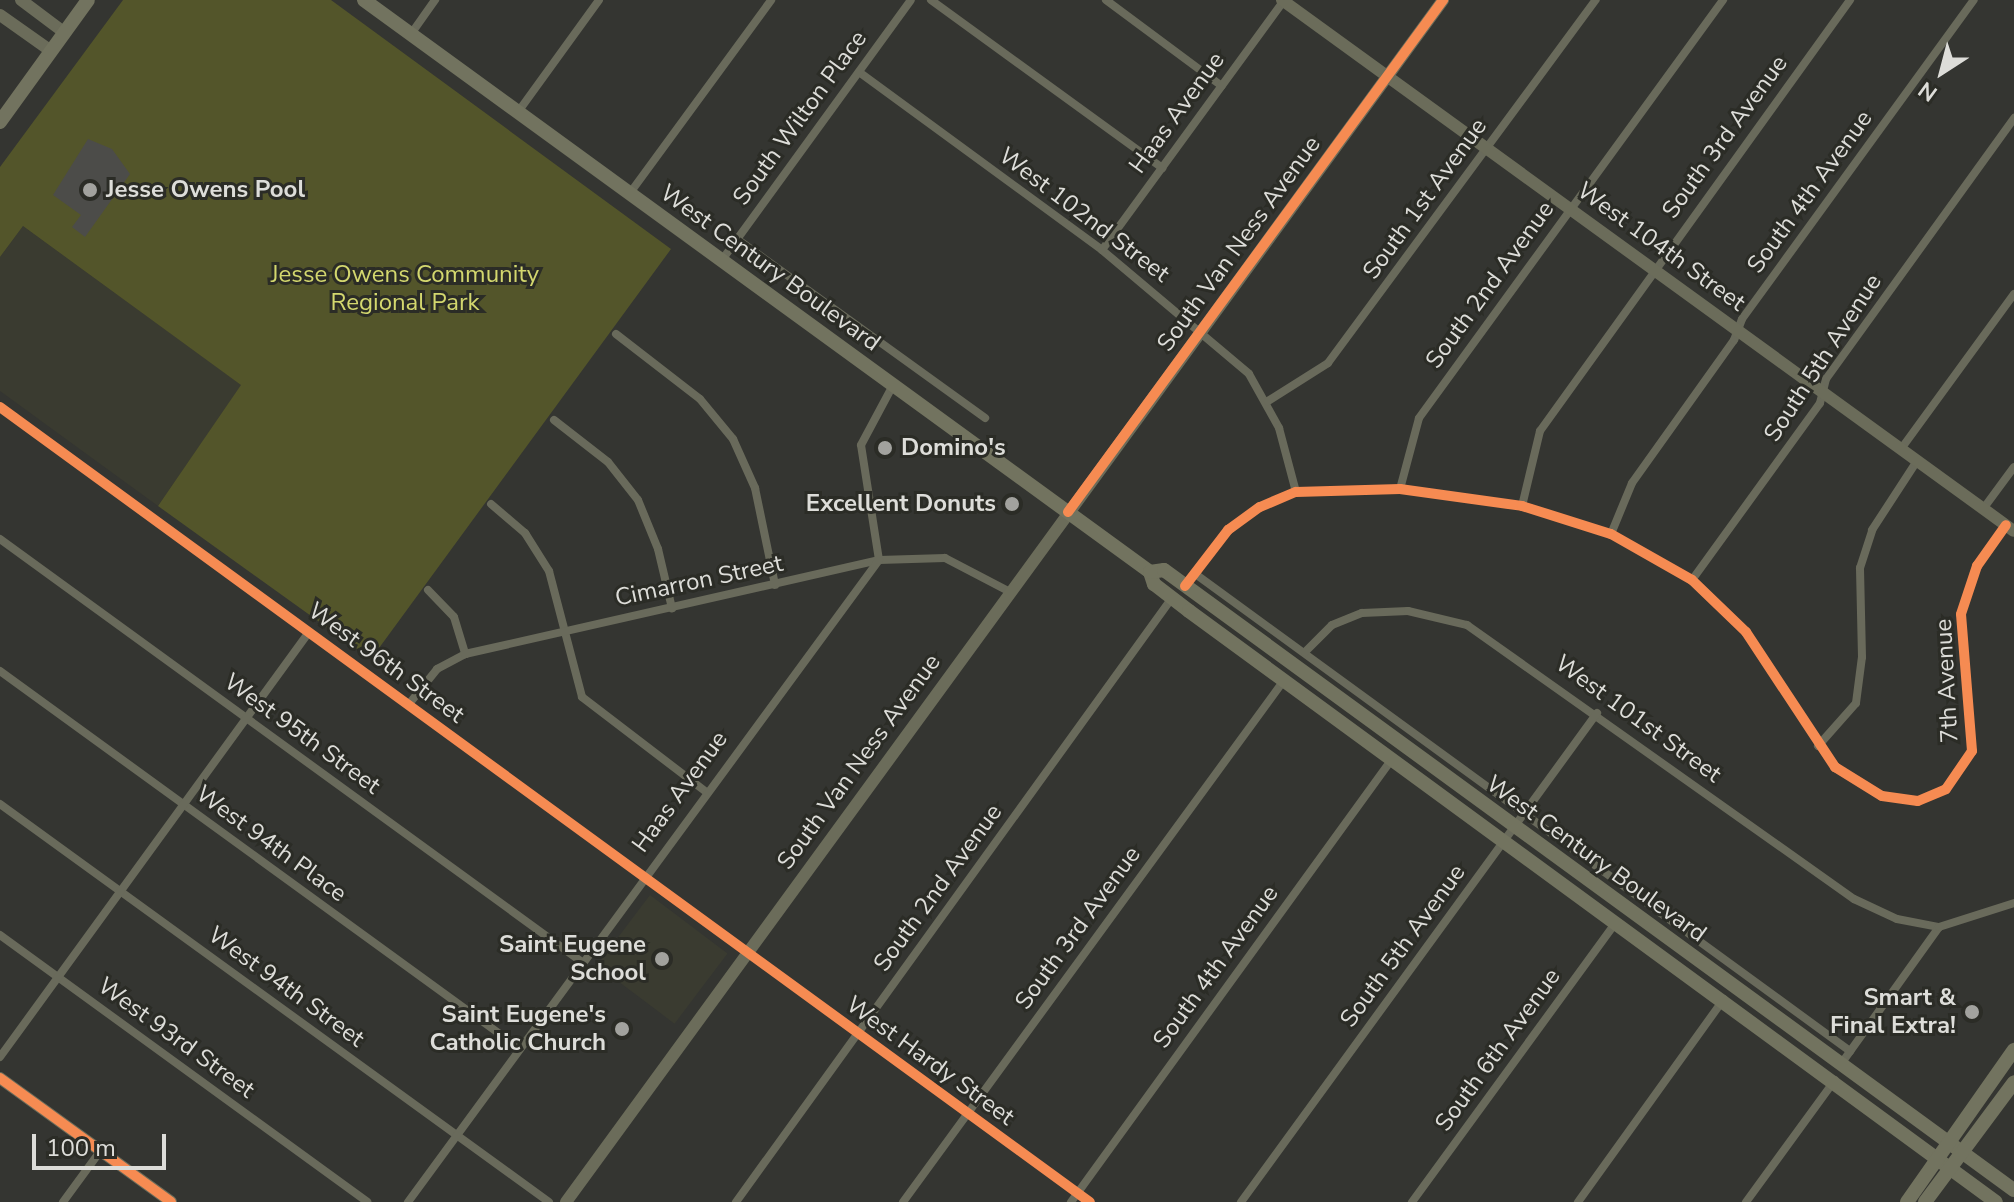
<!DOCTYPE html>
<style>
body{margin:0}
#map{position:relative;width:2014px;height:1202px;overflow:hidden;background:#343531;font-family:"Nunito Sans",sans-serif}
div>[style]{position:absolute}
.built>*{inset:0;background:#3a3b30;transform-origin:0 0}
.green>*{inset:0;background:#53552a}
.building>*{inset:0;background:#4c4c49}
.street>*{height:8px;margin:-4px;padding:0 4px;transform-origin:4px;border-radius:4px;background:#696a5b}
.secondary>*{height:12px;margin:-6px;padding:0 6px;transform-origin:6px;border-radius:6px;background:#6b6c5a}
.primary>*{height:14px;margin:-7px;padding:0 7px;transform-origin:7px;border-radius:7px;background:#72735f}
.cycleway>*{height:10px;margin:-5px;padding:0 5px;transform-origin:5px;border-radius:5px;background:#f68b52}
.dots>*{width:22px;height:22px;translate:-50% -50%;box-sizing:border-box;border:4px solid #2b2c26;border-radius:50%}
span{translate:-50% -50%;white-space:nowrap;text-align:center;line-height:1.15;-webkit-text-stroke:6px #2b2c26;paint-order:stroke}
.street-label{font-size:24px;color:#ddddd9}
.poi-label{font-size:24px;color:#ddddd9;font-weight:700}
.left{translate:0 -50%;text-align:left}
.right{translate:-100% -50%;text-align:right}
.park-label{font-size:24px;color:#d3d76e}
.north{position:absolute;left:1902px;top:32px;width:80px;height:80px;-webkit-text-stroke:6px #2b2c26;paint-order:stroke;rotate:216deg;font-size:22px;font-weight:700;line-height:32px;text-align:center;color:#ddddd9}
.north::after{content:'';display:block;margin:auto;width:28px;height:36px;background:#ddddd9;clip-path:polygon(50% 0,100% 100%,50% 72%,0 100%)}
.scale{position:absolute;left:32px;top:1134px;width:134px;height:36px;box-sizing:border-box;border:4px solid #ddddd9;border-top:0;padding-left:10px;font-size:24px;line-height:28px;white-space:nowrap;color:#ddddd9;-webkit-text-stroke:6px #2b2c26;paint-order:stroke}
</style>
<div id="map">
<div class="built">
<div style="clip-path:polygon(23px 226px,242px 385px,158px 506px,0 391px,0 257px)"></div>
<div style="left:650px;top:895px;width:97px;height:88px;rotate:37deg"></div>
</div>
<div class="green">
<div style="clip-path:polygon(123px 0,331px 0,671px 249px,371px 659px,158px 506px,241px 385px,23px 226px,0 257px,0 167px)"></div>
</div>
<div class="building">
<div style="clip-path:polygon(88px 139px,112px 149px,130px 174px,85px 237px,72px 227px,81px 215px,53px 195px)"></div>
</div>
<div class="street">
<div style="left:931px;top:0;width:286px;rotate:36deg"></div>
<div style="left:1106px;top:0;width:144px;rotate:36.6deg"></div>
<div style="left:411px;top:34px;width:42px;rotate:-54.8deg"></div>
<div style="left:859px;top:72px;width:301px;rotate:36.2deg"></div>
<div style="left:1102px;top:250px;width:192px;rotate:40.1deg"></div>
<div style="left:1249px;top:374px;width:62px;rotate:60.9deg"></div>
<div style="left:1279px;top:428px;width:66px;rotate:75.1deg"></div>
<div style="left:518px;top:112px;width:138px;rotate:-54.1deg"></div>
<div style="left:630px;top:193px;width:239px;rotate:-53.8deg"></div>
<div style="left:737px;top:239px;width:306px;rotate:35.8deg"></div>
<div style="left:1102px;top:250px;width:309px;rotate:-53.9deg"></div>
<div style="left:722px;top:260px;width:321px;rotate:-54deg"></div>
<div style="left:616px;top:334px;width:106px;rotate:37.7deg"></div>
<div style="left:700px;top:399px;width:52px;rotate:50.5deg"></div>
<div style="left:733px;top:439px;width:54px;rotate:65.8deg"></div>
<div style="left:755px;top:488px;width:99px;rotate:78.3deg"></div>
<div style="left:1268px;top:401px;width:71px;rotate:-32.3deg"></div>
<div style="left:1328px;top:363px;width:451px;rotate:-53.6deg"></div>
<div style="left:0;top:407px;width:1349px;rotate:36.11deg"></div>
<div style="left:554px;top:420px;width:68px;rotate:37.9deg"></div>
<div style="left:608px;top:462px;width:48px;rotate:51.7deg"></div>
<div style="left:638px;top:500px;width:53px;rotate:67.8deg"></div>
<div style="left:658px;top:549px;width:61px;rotate:76.7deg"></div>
<div style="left:1901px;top:449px;width:192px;rotate:-53.9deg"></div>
<div style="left:1400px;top:489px;width:73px;rotate:-75deg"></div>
<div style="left:1419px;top:418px;width:517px;rotate:-53.97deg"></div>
<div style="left:491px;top:504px;width:45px;rotate:40.5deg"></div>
<div style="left:525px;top:533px;width:45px;rotate:57.7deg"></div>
<div style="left:549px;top:571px;width:130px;rotate:75.3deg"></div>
<div style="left:582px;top:697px;width:155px;rotate:37.4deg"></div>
<div style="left:1522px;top:506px;width:77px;rotate:-76.5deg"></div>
<div style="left:1540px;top:431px;width:531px;rotate:-54.27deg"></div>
<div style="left:1983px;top:509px;width:52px;rotate:-53.6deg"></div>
<div style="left:1611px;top:534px;width:55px;rotate:-67.6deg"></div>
<div style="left:1632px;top:483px;width:176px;rotate:-54.5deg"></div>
<div style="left:1734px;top:340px;width:22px;rotate:-69deg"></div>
<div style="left:1742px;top:319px;width:394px;rotate:-54deg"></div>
<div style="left:0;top:539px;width:719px;rotate:36.01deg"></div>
<div style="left:1194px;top:573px;width:812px;rotate:36.08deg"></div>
<div style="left:1692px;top:580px;width:218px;rotate:-54.1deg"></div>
<div style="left:1820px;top:403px;width:25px;rotate:-76deg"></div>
<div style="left:1826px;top:379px;width:322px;rotate:-54.2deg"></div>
<div style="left:1185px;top:586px;width:71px;rotate:-52.5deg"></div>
<div style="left:1228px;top:530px;width:39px;rotate:-36deg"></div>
<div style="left:1260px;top:507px;width:39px;rotate:-23deg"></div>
<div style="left:1296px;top:492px;width:104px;rotate:-1.7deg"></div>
<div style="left:1400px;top:489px;width:123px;rotate:7.9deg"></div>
<div style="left:1522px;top:506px;width:93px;rotate:17.5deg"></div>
<div style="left:1611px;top:534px;width:93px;rotate:29.6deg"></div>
<div style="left:1692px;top:580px;width:75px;rotate:43.9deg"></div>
<div style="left:1746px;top:632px;width:162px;rotate:56.6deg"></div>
<div style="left:1835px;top:767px;width:55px;rotate:31.7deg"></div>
<div style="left:1882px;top:796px;width:36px;rotate:8deg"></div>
<div style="left:1918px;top:801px;width:30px;rotate:-23deg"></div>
<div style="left:1946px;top:789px;width:46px;rotate:-55.6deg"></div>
<div style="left:1972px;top:751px;width:137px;rotate:-94.6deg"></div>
<div style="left:1961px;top:614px;width:51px;rotate:-71.6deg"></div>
<div style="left:1977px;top:566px;width:50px;rotate:-54.7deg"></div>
<div style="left:428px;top:590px;width:37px;rotate:46deg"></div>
<div style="left:454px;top:617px;width:39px;rotate:73deg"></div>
<div style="left:1305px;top:652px;width:38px;rotate:-45deg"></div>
<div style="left:1332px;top:625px;width:32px;rotate:-22deg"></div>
<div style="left:1362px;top:613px;width:46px;rotate:-2.5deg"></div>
<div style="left:1408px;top:611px;width:61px;rotate:13.3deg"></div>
<div style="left:1467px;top:625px;width:474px;rotate:35.3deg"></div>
<div style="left:1854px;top:899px;width:47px;rotate:24.9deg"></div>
<div style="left:1897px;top:919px;width:43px;rotate:10.8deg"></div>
<div style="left:0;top:671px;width:641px;rotate:35.99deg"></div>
<div style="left:409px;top:704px;width:45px;rotate:-51.3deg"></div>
<div style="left:437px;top:669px;width:32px;rotate:-28deg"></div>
<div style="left:465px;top:654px;width:425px;rotate:-12.8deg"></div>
<div style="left:879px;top:560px;width:66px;rotate:-1.7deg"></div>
<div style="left:945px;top:558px;width:73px;rotate:27.6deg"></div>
<div style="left:1818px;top:746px;width:57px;rotate:-48.5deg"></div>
<div style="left:1856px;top:703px;width:46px;rotate:-82.6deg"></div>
<div style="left:1862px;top:657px;width:89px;rotate:-91.3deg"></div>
<div style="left:1860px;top:568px;width:40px;rotate:-72deg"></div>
<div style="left:1872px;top:530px;width:82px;rotate:-56.9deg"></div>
<div style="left:0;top:804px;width:678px;rotate:35.94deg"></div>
<div style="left:0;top:935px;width:454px;rotate:36deg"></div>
<div style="left:0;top:1057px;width:525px;rotate:-53.98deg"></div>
<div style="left:1841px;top:1064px;width:168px;rotate:-54.4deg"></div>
<div style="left:1939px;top:927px;width:79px;rotate:-17.7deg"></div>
<div style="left:63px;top:1202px;width:64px;rotate:-53.8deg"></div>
<div style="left:408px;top:1202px;width:796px;rotate:-53.73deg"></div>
<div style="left:879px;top:560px;width:116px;rotate:-98.9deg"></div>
<div style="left:861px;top:445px;width:68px;rotate:-61.9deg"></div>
<div style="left:736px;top:1202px;width:745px;rotate:-54.18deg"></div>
<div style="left:903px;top:1202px;width:648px;rotate:-53.86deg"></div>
<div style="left:1071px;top:1202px;width:547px;rotate:-54.07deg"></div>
<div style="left:1241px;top:1202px;width:605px;rotate:-53.94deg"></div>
<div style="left:1412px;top:1202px;width:346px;rotate:-53.9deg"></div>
<div style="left:1578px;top:1202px;width:250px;rotate:-54.3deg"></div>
<div style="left:1746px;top:1202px;width:151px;rotate:-53.9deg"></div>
</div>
<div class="secondary">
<div style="left:21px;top:0;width:55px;rotate:36.9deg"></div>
<div style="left:1282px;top:0;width:904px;rotate:35.96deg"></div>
<div style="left:0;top:15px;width:62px;rotate:35.2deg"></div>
<div style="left:0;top:1078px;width:211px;rotate:35.9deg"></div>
<div style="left:566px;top:1202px;width:1488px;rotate:-53.88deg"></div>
</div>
<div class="primary">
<div style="left:364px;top:0;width:972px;rotate:36.04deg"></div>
<div style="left:1150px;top:572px;width:13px;rotate:72deg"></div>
<div style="left:1154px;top:584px;width:44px;rotate:37.6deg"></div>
<div style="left:1189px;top:611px;width:1000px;rotate:36.22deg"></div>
<div style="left:0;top:122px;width:150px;rotate:-54.2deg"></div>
<div style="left:1150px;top:572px;width:14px;rotate:-8deg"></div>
<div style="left:1164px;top:570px;width:1052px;rotate:36.11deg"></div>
<div style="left:1907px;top:1202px;width:186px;rotate:-54.9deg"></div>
<div style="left:1925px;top:1202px;width:149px;rotate:-53.4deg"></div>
</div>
<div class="cycleway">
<div style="left:0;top:407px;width:1349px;rotate:36.11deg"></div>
<div style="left:1068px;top:512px;width:635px;rotate:-53.78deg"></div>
<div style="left:1185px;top:586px;width:71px;rotate:-52.5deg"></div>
<div style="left:1228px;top:530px;width:39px;rotate:-36deg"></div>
<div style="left:1260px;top:507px;width:39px;rotate:-23deg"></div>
<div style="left:1296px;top:492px;width:104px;rotate:-1.7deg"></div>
<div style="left:1400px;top:489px;width:123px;rotate:7.9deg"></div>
<div style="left:1522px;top:506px;width:93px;rotate:17.5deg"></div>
<div style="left:1611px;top:534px;width:93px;rotate:29.6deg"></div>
<div style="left:1692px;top:580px;width:75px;rotate:43.9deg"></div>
<div style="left:1746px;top:632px;width:162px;rotate:56.6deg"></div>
<div style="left:1835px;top:767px;width:55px;rotate:31.7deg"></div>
<div style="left:1882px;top:796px;width:36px;rotate:8deg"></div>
<div style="left:1918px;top:801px;width:30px;rotate:-23deg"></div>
<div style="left:1946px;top:789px;width:46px;rotate:-55.6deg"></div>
<div style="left:1972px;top:751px;width:137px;rotate:-94.6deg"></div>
<div style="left:1961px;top:614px;width:51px;rotate:-71.6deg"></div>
<div style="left:1977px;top:566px;width:50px;rotate:-54.7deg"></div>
<div style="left:0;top:1078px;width:211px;rotate:35.9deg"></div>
</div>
<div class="dots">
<div style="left:90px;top:190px;background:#a2a29e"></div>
<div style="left:885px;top:448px;background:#a2a29e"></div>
<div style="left:1012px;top:504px;background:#a2a29e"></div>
<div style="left:662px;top:959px;background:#a2a29e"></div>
<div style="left:1972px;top:1012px;background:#a2a29e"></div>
<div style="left:622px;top:1029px;background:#a2a29e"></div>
</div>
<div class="street-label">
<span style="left:1177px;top:113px;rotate:-54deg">Haas Avenue</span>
<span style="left:800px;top:118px;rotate:-54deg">South Wilton Place</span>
<span style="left:1725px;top:137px;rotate:-54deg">South 3rd Avenue</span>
<span style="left:1810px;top:192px;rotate:-54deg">South 4th Avenue</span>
<span style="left:1425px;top:199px;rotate:-54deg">South 1st Avenue</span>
<span style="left:1084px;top:215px;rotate:37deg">West 102nd Street</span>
<span style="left:1239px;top:244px;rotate:-54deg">South Van Ness Avenue</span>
<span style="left:1661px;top:247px;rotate:36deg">West 104th Street</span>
<span style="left:770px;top:268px;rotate:36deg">West Century Boulevard</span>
<span style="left:1490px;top:285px;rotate:-54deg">South 2nd Avenue</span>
<span style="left:1823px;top:358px;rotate:-57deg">South 5th Avenue</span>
<span style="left:699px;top:581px;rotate:-12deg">Cimarron Street</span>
<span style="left:386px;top:663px;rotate:36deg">West 96th Street</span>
<span style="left:1947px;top:681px;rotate:-93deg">7th Avenue</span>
<span style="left:1638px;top:719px;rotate:36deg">West 101st Street</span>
<span style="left:302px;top:734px;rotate:36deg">West 95th Street</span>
<span style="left:859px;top:762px;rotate:-54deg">South Van Ness Avenue</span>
<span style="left:680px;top:792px;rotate:-54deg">Haas Avenue</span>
<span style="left:271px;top:844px;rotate:36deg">West 94th Place</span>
<span style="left:1596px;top:859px;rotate:36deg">West Century Boulevard</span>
<span style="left:938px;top:888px;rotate:-54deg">South 2nd Avenue</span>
<span style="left:1078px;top:928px;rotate:-54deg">South 3rd Avenue</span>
<span style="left:1403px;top:946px;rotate:-54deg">South 5th Avenue</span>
<span style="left:1216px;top:967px;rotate:-54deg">South 4th Avenue</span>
<span style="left:286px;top:987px;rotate:36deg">West 94th Street</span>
<span style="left:176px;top:1038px;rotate:36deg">West 93rd Street</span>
<span style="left:1498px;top:1050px;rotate:-54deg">South 6th Avenue</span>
<span style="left:930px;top:1061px;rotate:36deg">West Hardy Street</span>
</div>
<div class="poi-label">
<span class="left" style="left:106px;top:190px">Jesse Owens Pool</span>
<span class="left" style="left:901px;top:448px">Domino's</span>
<span class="right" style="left:996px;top:504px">Excellent Donuts</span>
<span class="right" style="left:646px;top:959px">Saint Eugene<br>School</span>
<span class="right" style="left:1956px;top:1012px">Smart &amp;<br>Final Extra!</span>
<span class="right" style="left:606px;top:1029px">Saint Eugene's<br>Catholic Church</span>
</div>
<div class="park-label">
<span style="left:405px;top:289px">Jesse Owens Community<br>Regional Park</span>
</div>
<div class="north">N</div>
<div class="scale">100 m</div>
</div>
